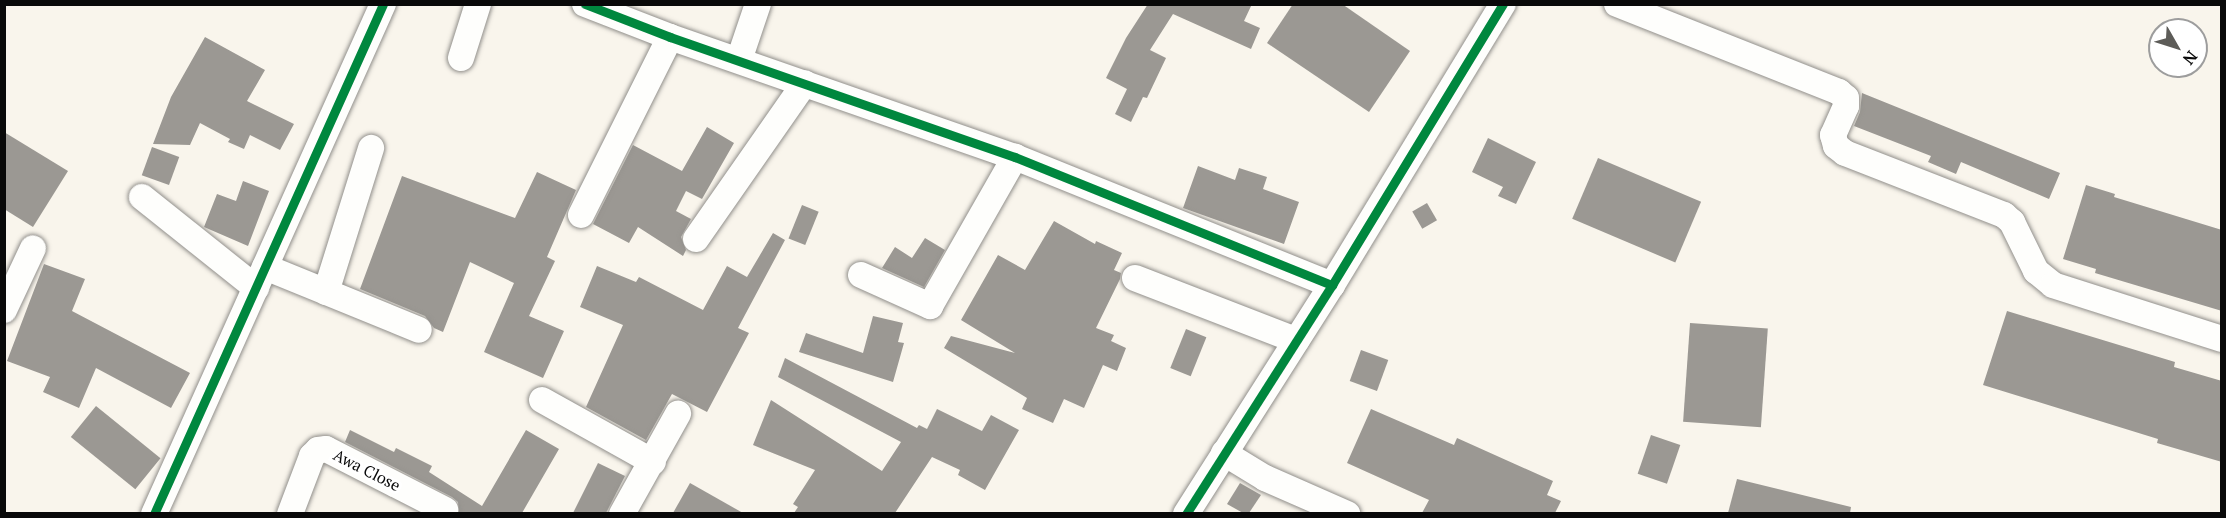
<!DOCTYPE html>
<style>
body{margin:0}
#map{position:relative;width:2226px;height:518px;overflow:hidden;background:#f9f5ec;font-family:"PT Serif",serif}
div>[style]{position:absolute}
.building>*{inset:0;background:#9b9893;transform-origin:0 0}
.roads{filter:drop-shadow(0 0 2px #918f8b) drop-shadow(0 0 2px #918f8b)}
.minor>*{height:26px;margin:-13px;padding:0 13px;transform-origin:13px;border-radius:13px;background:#fefefc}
.cycleway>*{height:9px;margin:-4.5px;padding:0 4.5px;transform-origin:4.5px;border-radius:4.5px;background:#00873e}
span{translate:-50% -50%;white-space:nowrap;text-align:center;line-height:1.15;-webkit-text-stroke:6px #fff;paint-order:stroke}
.street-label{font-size:16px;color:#090909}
.frame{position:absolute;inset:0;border:6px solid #090909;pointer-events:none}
.north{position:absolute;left:2148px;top:18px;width:60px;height:60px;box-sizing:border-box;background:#fff;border:2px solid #9d9d9d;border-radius:50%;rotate:129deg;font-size:16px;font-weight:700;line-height:24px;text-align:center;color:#090909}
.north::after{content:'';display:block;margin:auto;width:21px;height:27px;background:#5d5c58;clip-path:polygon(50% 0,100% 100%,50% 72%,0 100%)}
</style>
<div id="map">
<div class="building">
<div style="clip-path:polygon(1148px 4px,1252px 4px,1244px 21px,1260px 28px,1251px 49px,1173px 14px,1150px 50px,1166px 58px,1147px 98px,1143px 97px,1131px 122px,1115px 114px,1127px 89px,1106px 78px,1126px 38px)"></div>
<div style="clip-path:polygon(1293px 4px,1342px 4px,1410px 51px,1369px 112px,1267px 43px)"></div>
<div style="clip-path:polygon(205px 37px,265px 70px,247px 101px,294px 124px,280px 150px,250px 135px,244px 149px,228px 142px,230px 139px,200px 123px,190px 145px,153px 144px,171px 97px)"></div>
<div style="clip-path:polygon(1862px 93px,2060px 173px,2049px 199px,1961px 162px,1956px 174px,1928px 162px,1931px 156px,1854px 126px,1860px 112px)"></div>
<div style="clip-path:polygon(707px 127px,734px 143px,702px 199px,686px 191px,676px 211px,691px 219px,681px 237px,686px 250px,683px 256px,638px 227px,629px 243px,593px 224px,633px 145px,682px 171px)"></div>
<div style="clip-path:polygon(4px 132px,68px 171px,33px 227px,4px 209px)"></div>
<div style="clip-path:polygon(1488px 138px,1536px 162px,1516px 204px,1498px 196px,1503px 187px,1472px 172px)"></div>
<div style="left:152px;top:147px;width:29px;height:30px;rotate:20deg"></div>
<div style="left:1598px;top:158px;width:112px;height:66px;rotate:23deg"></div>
<div style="clip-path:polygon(1198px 166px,1235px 180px,1239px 168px,1267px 177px,1263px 189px,1299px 202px,1284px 244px,1183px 208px)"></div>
<div style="clip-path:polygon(537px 172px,576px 190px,547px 257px,555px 261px,529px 316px,564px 331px,543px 378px,484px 352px,514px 283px,470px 262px,443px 332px,434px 328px,425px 316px,360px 289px,402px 176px,515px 218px)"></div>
<div style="clip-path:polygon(243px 181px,269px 191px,248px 246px,204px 227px,217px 194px,236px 201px)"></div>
<div style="clip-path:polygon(2086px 185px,2115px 194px,2114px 197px,2222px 230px,2222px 311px,2095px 273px,2096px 269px,2063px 259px)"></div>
<div style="left:1427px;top:203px;width:20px;height:17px;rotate:60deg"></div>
<div style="left:802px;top:205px;width:18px;height:36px;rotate:22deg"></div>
<div style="clip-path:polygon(1054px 221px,1095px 244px,1096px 241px,1122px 253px,1114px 270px,1121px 273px,1120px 279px,1096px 328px,1114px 335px,1111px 341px,1126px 348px,1117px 371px,1103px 365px,1084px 408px,1064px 399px,1053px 423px,1022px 409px,1027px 398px,944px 348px,951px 336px,1015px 353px,961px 320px,998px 255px,1025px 270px)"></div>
<div style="clip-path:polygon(773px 233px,785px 240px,738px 328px,749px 333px,707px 412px,672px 394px,646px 440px,586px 407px,623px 325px,580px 307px,597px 266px,636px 282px,639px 277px,703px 310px,727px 266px,747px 277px)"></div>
<div style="clip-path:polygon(925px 238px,945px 250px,924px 287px,882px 268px,895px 247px,912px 258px)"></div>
<div style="clip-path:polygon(44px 264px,85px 279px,72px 311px,190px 373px,171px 408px,96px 368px,79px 408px,43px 392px,50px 377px,7px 361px)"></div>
<div style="clip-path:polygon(2007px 311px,2175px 362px,2174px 367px,2222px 381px,2222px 462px,2157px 443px,2158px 439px,1983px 385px)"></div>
<div style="clip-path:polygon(873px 316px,903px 323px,898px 342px,904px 343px,893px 382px,799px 352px,806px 333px,863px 353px)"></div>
<div style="left:1690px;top:323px;width:78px;height:99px;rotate:4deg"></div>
<div style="left:1186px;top:329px;width:22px;height:42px;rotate:22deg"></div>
<div style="left:1361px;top:350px;width:29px;height:33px;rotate:20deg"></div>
<div style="clip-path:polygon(785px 358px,917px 428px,919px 425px,927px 429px,937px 409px,982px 431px,991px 415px,1019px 430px,985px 490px,958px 475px,960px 470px,932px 457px,895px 513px,794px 513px,798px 507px,793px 504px,815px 470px,753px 445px,771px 400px,882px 471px,901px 442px,778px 377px)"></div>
<div style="left:96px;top:406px;width:83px;height:40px;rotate:39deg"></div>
<div style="clip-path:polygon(1371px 409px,1454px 445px,1457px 438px,1553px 481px,1547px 495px,1561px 501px,1555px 513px,1422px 513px,1429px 500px,1347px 463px)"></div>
<div style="clip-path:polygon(350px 430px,394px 452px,396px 448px,432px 466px,429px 472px,482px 506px,526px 430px,559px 449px,522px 513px,459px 513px,458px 502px,452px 497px,345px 442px)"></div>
<div style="left:1651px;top:435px;width:31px;height:41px;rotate:19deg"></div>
<div style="clip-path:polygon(598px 463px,625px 476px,606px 513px,573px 513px)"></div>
<div style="clip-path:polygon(1737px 479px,1851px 507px,1850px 513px,1728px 513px)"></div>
<div style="clip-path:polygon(690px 483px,743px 513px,673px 513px)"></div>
<div style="clip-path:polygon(1240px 483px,1261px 495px,1249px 513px,1243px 513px,1227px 504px)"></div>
</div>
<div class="roads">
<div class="minor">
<div style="left:585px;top:4px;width:91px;rotate:21.2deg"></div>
<div style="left:670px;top:37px;width:365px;rotate:19.2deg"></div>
<div style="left:1015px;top:157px;width:342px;rotate:22deg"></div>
<div style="left:1617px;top:4px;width:239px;rotate:21.6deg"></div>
<div style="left:1839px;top:92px;width:9px;rotate:41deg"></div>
<div style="left:1846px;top:98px;width:8px;rotate:90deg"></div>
<div style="left:1846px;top:106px;width:32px;rotate:114deg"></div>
<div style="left:1833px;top:135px;width:11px;rotate:75deg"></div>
<div style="left:1836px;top:146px;width:11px;rotate:38deg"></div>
<div style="left:1845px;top:153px;width:171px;rotate:21.3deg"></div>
<div style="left:2004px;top:215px;width:11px;rotate:41deg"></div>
<div style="left:2012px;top:222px;width:55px;rotate:63.9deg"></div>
<div style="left:2036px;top:271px;width:22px;rotate:39deg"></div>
<div style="left:2053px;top:285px;width:177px;rotate:17.7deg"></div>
<div style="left:461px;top:58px;width:57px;rotate:-72.5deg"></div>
<div style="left:739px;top:60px;width:59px;rotate:-71.3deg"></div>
<div style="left:142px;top:197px;width:146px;rotate:38.6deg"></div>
<div style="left:581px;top:215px;width:199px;rotate:-63.4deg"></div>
<div style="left:696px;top:239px;width:190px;rotate:-55.1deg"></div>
<div style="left:265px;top:267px;width:166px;rotate:22.2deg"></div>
<div style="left:861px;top:275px;width:76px;rotate:24.2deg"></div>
<div style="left:930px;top:306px;width:172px;rotate:-60.3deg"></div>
<div style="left:1135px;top:278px;width:173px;rotate:21.1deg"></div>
<div style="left:326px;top:292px;width:151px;rotate:-72.6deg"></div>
<div style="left:4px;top:310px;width:68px;rotate:-64.9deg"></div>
<div style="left:542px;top:400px;width:127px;rotate:29.2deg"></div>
<div style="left:1224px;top:453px;width:48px;rotate:31.4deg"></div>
<div style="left:1265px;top:478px;width:90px;rotate:23.7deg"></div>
<div style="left:154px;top:514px;width:559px;rotate:-65.82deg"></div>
<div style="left:290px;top:514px;width:62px;rotate:-69.2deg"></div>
<div style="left:312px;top:456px;width:8px;rotate:-45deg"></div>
<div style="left:318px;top:450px;width:8px;rotate:-7deg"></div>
<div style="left:326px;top:449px;width:134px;rotate:27.1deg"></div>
<div style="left:622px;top:514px;width:115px;rotate:-60.8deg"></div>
<div style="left:1186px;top:514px;width:272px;rotate:-57.5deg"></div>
<div style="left:1332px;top:285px;width:329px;rotate:-58.7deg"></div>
</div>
</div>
<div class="cycleway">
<div style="left:585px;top:4px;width:91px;rotate:21.2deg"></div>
<div style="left:670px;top:37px;width:365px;rotate:19.2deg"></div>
<div style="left:1015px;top:157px;width:342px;rotate:22deg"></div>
<div style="left:154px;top:514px;width:559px;rotate:-65.82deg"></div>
<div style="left:1186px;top:514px;width:272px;rotate:-57.5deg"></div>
<div style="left:1332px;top:285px;width:329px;rotate:-58.7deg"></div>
</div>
<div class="street-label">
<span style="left:367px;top:470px;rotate:27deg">Awa Close</span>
</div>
<div class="frame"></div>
<div class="north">N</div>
</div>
